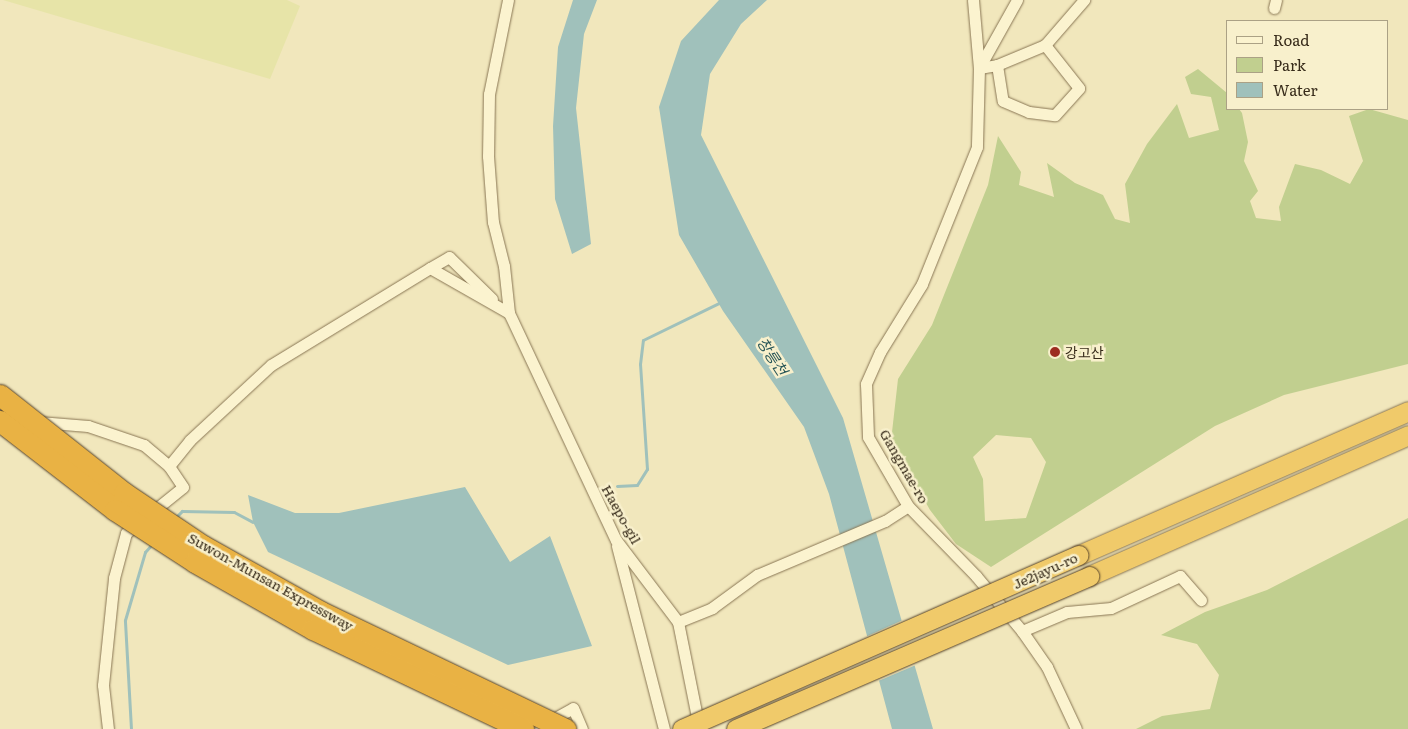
<!DOCTYPE html>
<meta charset="utf-8">
<style>
body{margin:0}
#map{position:relative;width:1408px;height:729px;overflow:hidden;background:#f1e7bc;font-family:Literata,"Noto Sans KR",serif}
div>[style]{position:absolute}
.farmland>*{inset:0;background:#e7e4a8}
.green>*{inset:0;background:#c1cf8f}
.water>*{inset:0;background:#a0c1bb}
.pier>*{inset:0;background:#f1e7bc}
.stream>*{height:3px;margin:-1.5px;padding:0 1.5px;transform-origin:1.5px;border-radius:1.5px;background:#a0c1bb}
.roads{filter:drop-shadow(0 0 1px #897654) drop-shadow(0 0 1px #897654)}
.minor>*{height:11px;margin:-5.5px;padding:0 5.5px;transform-origin:5.5px;border-radius:5.5px;background:#fbf3cf}
.trunk>*{height:19px;margin:-9.5px;padding:0 9.5px;transform-origin:9.5px;border-radius:9.5px;background:#f0ca6a}
.bridges{filter:drop-shadow(0 0 1px #564329) drop-shadow(0 0 1px #564329)}
.trunk-bridge>*{height:19px;margin:-9.5px;padding:0 9.5px;transform-origin:9.5px;border-radius:9.5px;background:#f0ca6a}
.motorway-bridge>*{height:21px;margin:-10.5px;padding:0 10.5px;transform-origin:10.5px;border-radius:10.5px;background:#e9b244}
.dots>*{width:14px;height:14px;translate:-50% -50%;box-sizing:border-box;border:2px solid #f8f0cc;border-radius:50%}
span{translate:-50% -50%;white-space:nowrap;text-align:center;line-height:1.15;-webkit-text-stroke:5px #f8f0cc;paint-order:stroke}
.poi-label{font-size:14px;color:#372b1a}
.left{translate:0 -50%;text-align:left}
.street-label{font-size:14px;color:#372b1a}
.water-label{font-size:15px;color:#285658;font-style:italic}
.legend{position:absolute;left:1226px;top:20px;width:162px;height:90px;box-sizing:border-box;background:#f8f0cc;border:1px solid #aba185;margin:0;padding:6px 9px;list-style:none;font-size:15px;color:#372b1a}
.legend li{display:flex;align-items:center;gap:10px;height:25px}
.legend b{width:25px;border:1px solid #aba185}
</style>
<div id="map">
<div class="farmland">
<div style="clip-path:polygon(3px 0,287px 0,300px 6px,270px 79px)"></div>
</div>
<div class="green">
<div style="clip-path:polygon(evenodd,1198px 69px,1227px 93px,1227px 109px,1239px 109px,1242px 113px,1248px 142px,1244px 161px,1258px 191px,1250px 201px,1256px 218px,1281px 221px,1279px 207px,1295px 164px,1321px 170px,1350px 184px,1363px 161px,1349px 116px,1369px 109px,1408px 120px,1408px 364px,1284px 395px,1215px 426px,991px 567px,956px 544px,930px 510px,891px 441px,898px 379px,932px 325px,988px 185px,998px 136px,1021px 172px,1019px 185px,1054px 197px,1047px 163px,1075px 183px,1103px 195px,1115px 219px,1130px 223px,1125px 184px,1147px 144px,1177px 104px,1189px 138px,1219px 130px,1211px 97px,1191px 94px,1185px 77px,1198px 69px,996px 435px,1031px 438px,1046px 462px,1026px 518px,985px 521px,983px 479px,973px 457px,996px 435px)"></div>
<div style="clip-path:polygon(1408px 518px,1408px 729px,1136px 729px,1162px 716px,1210px 709px,1219px 675px,1197px 644px,1161px 635px,1205px 612px,1267px 590px)"></div>
</div>
<div class="water">
<div style="clip-path:polygon(573px 0,597px 0,584px 34px,576px 108px,591px 244px,572px 254px,555px 199px,553px 126px,558px 47px)"></div>
<div style="clip-path:polygon(719px 0,767px 0,741px 24px,710px 74px,701px 135px,843px 418px,933px 729px,892px 729px,829px 494px,804px 427px,723px 311px,679px 235px,659px 107px,681px 41px)"></div>
<div style="clip-path:polygon(465px 487px,510px 562px,550px 536px,592px 646px,508px 665px,268px 552px,253px 522px,248px 495px,295px 513px,339px 513px)"></div>
</div>
<div class="pier">
<div style="clip-path:polygon(903px 620px,916px 665px,876px 682px,863px 638px)"></div>
</div>
<div class="stream">
<div style="left:617px;top:486px;width:20px;rotate:-3deg"></div>
<div style="left:637px;top:485px;width:19px;rotate:-58deg"></div>
<div style="left:647px;top:469px;width:105px;rotate:-93.8deg"></div>
<div style="left:640px;top:364px;width:24px;rotate:-83deg"></div>
<div style="left:643px;top:340px;width:87px;rotate:-26deg"></div>
<div style="left:175px;top:518px;width:10px;rotate:-45deg"></div>
<div style="left:182px;top:511px;width:52px;rotate:1.1deg"></div>
<div style="left:234px;top:512px;width:21px;rotate:28deg"></div>
<div style="left:131px;top:729px;width:109px;rotate:-93.2deg"></div>
<div style="left:125px;top:620px;width:71px;rotate:-73.6deg"></div>
<div style="left:145px;top:552px;width:12px;rotate:-48deg"></div>
</div>
<div class="roads">
<div class="minor">
<div style="left:508px;top:0;width:96px;rotate:101.4deg"></div>
<div style="left:489px;top:94px;width:62px;rotate:90.9deg"></div>
<div style="left:488px;top:156px;width:66px;rotate:85.7deg"></div>
<div style="left:493px;top:222px;width:45px;rotate:76deg"></div>
<div style="left:504px;top:266px;width:47px;rotate:83.9deg"></div>
<div style="left:509px;top:313px;width:251px;rotate:64.8deg"></div>
<div style="left:616px;top:540px;width:103px;rotate:52.9deg"></div>
<div style="left:678px;top:622px;width:107px;rotate:78.7deg"></div>
<div style="left:973px;top:0;width:68px;rotate:85deg"></div>
<div style="left:979px;top:68px;width:79px;rotate:91.5deg"></div>
<div style="left:977px;top:147px;width:148px;rotate:111.9deg"></div>
<div style="left:922px;top:284px;width:80px;rotate:121.7deg"></div>
<div style="left:880px;top:352px;width:35px;rotate:114deg"></div>
<div style="left:866px;top:384px;width:53px;rotate:87.8deg"></div>
<div style="left:868px;top:437px;width:80px;rotate:59.9deg"></div>
<div style="left:908px;top:506px;width:98px;rotate:45.8deg"></div>
<div style="left:976px;top:576px;width:72px;rotate:50.1deg"></div>
<div style="left:1022px;top:631px;width:44px;rotate:55.2deg"></div>
<div style="left:1047px;top:667px;width:68px;rotate:64.9deg"></div>
<div style="left:1274px;top:8px;width:8px;rotate:-76deg"></div>
<div style="left:997px;top:65px;width:36px;rotate:81deg"></div>
<div style="left:1003px;top:101px;width:28px;rotate:23deg"></div>
<div style="left:1029px;top:112px;width:26px;rotate:7deg"></div>
<div style="left:1055px;top:115px;width:36px;rotate:-48deg"></div>
<div style="left:1079px;top:88px;width:55px;rotate:-128.3deg"></div>
<div style="left:979px;top:68px;width:18px;rotate:-9deg"></div>
<div style="left:997px;top:65px;width:52px;rotate:-22.6deg"></div>
<div style="left:1045px;top:45px;width:60px;rotate:-49.1deg"></div>
<div style="left:979px;top:68px;width:78px;rotate:-60.8deg"></div>
<div style="left:430px;top:268px;width:22px;rotate:-30deg"></div>
<div style="left:449px;top:257px;width:60px;rotate:44.3deg"></div>
<div style="left:39px;top:422px;width:49px;rotate:4.7deg"></div>
<div style="left:88px;top:426px;width:59px;rotate:18.7deg"></div>
<div style="left:144px;top:445px;width:33px;rotate:40deg"></div>
<div style="left:617px;top:546px;width:189px;rotate:75.6deg"></div>
<div style="left:678px;top:622px;width:37px;rotate:-22deg"></div>
<div style="left:712px;top:608px;width:56px;rotate:-36.3deg"></div>
<div style="left:757px;top:575px;width:139px;rotate:-22.9deg"></div>
<div style="left:885px;top:521px;width:27px;rotate:-33deg"></div>
<div style="left:1022px;top:631px;width:49px;rotate:-22.9deg"></div>
<div style="left:1067px;top:612px;width:44px;rotate:-5.2deg"></div>
<div style="left:1111px;top:608px;width:76px;rotate:-24.9deg"></div>
<div style="left:1180px;top:576px;width:32px;rotate:49deg"></div>
<div style="left:108px;top:729px;width:44px;rotate:-96.5deg"></div>
<div style="left:103px;top:685px;width:108px;rotate:-84.1deg"></div>
<div style="left:114px;top:578px;width:47px;rotate:-75.1deg"></div>
<div style="left:126px;top:533px;width:73px;rotate:-38.9deg"></div>
<div style="left:183px;top:487px;width:25px;rotate:-124deg"></div>
<div style="left:169px;top:466px;width:33px;rotate:-51deg"></div>
<div style="left:190px;top:440px;width:110px;rotate:-42.8deg"></div>
<div style="left:271px;top:365px;width:186px;rotate:-31.4deg"></div>
<div style="left:430px;top:268px;width:91px;rotate:29.7deg"></div>
<div style="left:535px;top:729px;width:43px;rotate:-28.9deg"></div>
<div style="left:573px;top:708px;width:23px;rotate:67deg"></div>
</div>
<div class="trunk">
<div style="left:1079px;top:555px;width:359px;rotate:-23.6deg"></div>
<div style="left:1089px;top:576px;width:349px;rotate:-23.8deg"></div>
</div>
</div>
<div class="bridges">
<div class="trunk-bridge">
<div style="left:682px;top:729px;width:433px;rotate:-23.7deg"></div>
<div style="left:736px;top:729px;width:385px;rotate:-23.4deg"></div>
</div>
<div class="motorway-bridge">
<div style="left:0;top:395px;width:158px;rotate:38.3deg"></div>
<div style="left:124px;top:493px;width:95px;rotate:33.9deg"></div>
<div style="left:203px;top:546px;width:135px;rotate:29.2deg"></div>
<div style="left:321px;top:612px;width:271px;rotate:25.6deg"></div>
<div style="left:0;top:421px;width:145px;rotate:37.7deg"></div>
<div style="left:115px;top:510px;width:95px;rotate:33deg"></div>
<div style="left:195px;top:562px;width:136px;rotate:29.6deg"></div>
<div style="left:313px;top:629px;width:233px;rotate:25.5deg"></div>
</div>
</div>
<div class="dots">
<div style="left:1055px;top:352px;background:#9d2d20"></div>
</div>
<div class="poi-label">
<span class="left" style="left:1065px;top:352px">강고산</span>
</div>
<div class="street-label">
<span style="left:905px;top:466px;rotate:60deg">Gangmae-ro</span>
<span style="left:622px;top:514px;rotate:61deg">Haepo-gil</span>
<span style="left:1045px;top:570px;rotate:-24deg">Je2jayu-ro</span>
<span style="left:271px;top:581px;rotate:29deg">Suwon-Munsan Expressway</span>
</div>
<div class="water-label">
<span style="left:773px;top:356px;rotate:57deg">창릉천</span>
</div>
<ul class="legend">
<li><b style="height:6px;background:#fbf3cf"></b>Road</li>
<li><b style="height:14px;background:#c1cf8f"></b>Park</li>
<li><b style="height:14px;background:#a0c1bb"></b>Water</li>
</ul>
</div>
